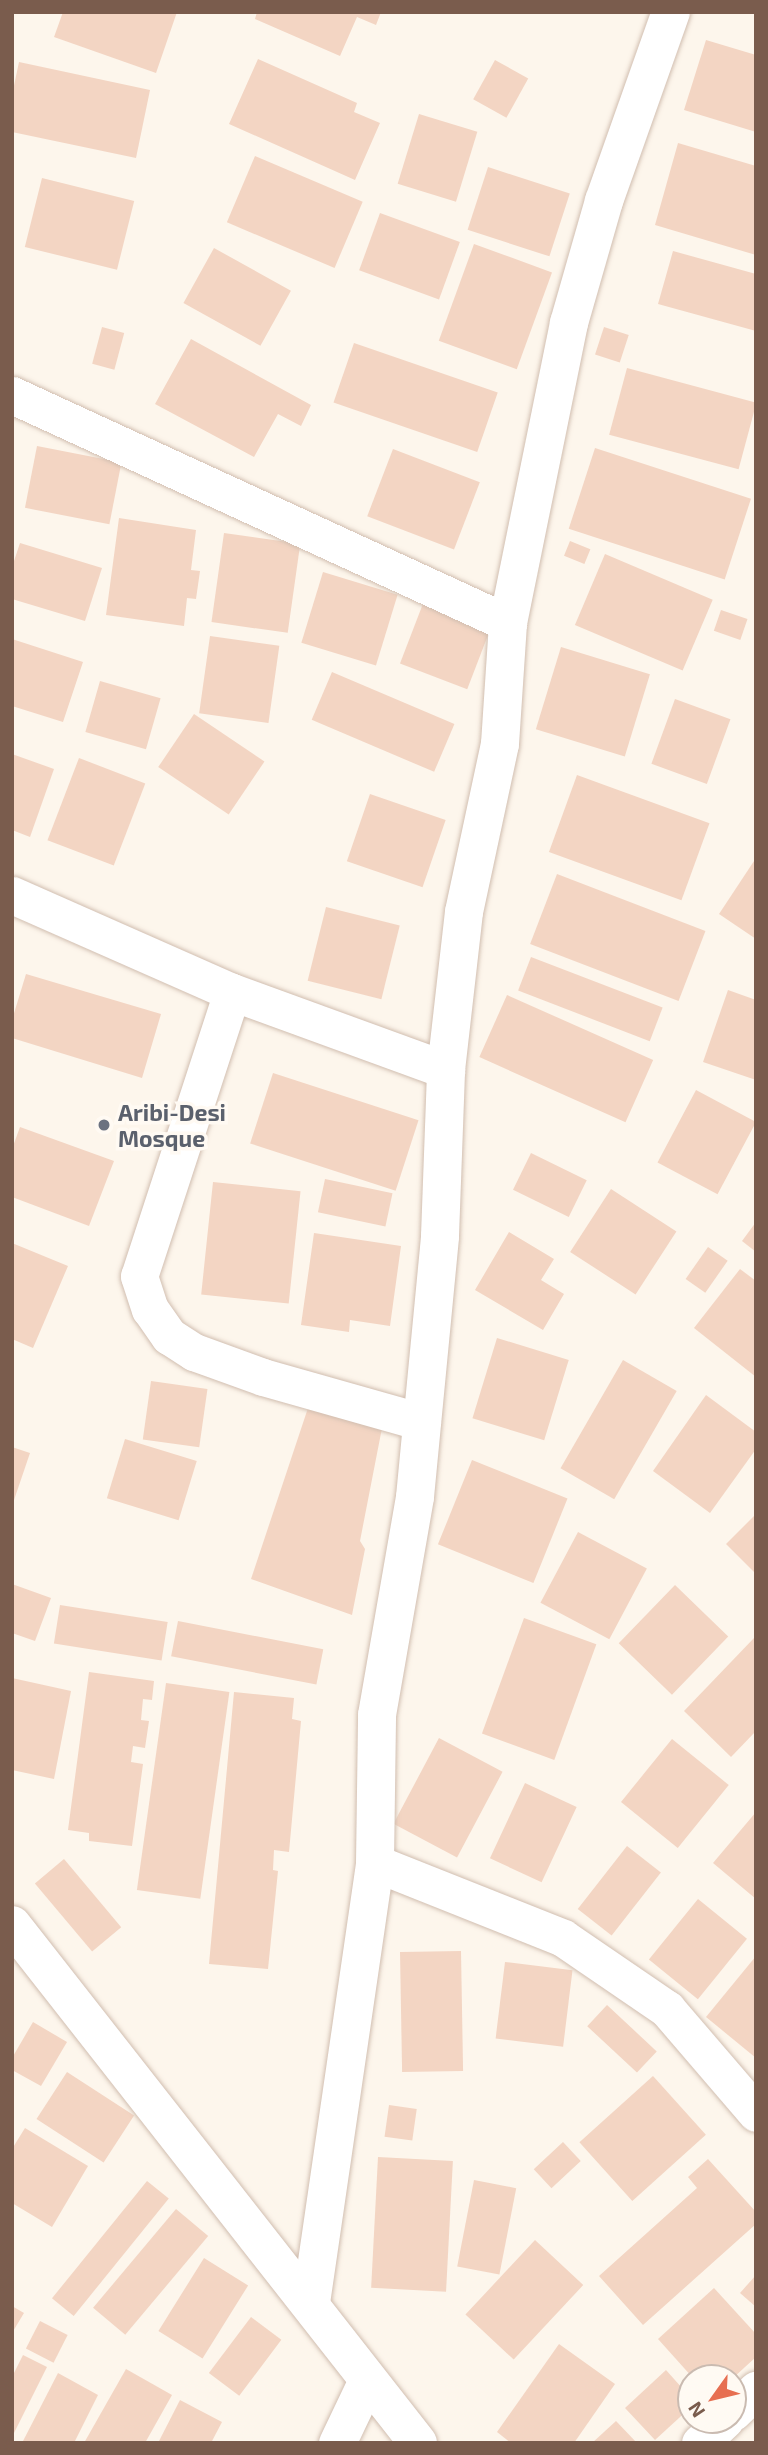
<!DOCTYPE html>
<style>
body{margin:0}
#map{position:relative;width:768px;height:2455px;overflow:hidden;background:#fdf6ec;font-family:"Exo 2",sans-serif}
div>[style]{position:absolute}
.building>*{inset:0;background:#f3d5c3;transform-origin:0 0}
.roads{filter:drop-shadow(0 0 2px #d1beb0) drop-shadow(0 0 2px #d1beb0)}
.street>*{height:37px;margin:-18.5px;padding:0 18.5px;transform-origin:18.5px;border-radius:18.5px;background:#fff}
.secondary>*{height:38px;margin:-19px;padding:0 19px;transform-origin:19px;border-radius:19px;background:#fff}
.dots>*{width:19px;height:19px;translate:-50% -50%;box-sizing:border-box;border:4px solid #fffaf3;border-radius:50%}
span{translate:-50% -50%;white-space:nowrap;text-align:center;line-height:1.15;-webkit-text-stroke:7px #fffaf3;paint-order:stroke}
.worship-label{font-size:23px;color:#5b616d;font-weight:700}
.left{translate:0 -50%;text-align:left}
.frame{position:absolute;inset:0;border:14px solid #7a5c4d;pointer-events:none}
.north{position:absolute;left:677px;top:2364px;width:70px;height:70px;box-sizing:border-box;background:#fffaf3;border:2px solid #cabbb1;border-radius:50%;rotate:236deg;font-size:19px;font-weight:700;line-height:28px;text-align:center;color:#7a5c4d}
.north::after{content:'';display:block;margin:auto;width:24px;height:32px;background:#e76f51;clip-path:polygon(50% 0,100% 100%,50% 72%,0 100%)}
</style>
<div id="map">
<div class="building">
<div style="clip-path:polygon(63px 12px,177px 12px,156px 73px,54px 37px)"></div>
<div style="clip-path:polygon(257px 12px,381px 12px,376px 25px,357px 17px,340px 56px,255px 19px)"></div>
<div style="clip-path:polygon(706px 40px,756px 55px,756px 132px,684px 110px)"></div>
<div style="clip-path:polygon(258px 59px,357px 103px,354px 112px,380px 123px,355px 180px,229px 124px)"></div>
<div style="left:495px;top:60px;width:38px;height:45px;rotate:29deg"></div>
<div style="clip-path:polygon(19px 62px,150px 90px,136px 158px,12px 132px,12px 95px)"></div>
<div style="left:419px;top:114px;width:61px;height:73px;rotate:17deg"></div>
<div style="clip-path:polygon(678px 143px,756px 166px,756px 255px,655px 225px)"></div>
<div style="left:255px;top:156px;width:117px;height:72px;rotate:23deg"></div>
<div style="left:488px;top:167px;width:86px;height:66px;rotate:18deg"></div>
<div style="left:42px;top:178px;width:95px;height:71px;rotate:14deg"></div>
<div style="left:380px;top:213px;width:85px;height:61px;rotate:20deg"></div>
<div style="left:474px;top:244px;width:83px;height:103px;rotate:20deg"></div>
<div style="left:214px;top:248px;width:88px;height:63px;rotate:29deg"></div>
<div style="clip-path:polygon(673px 251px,756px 274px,756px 331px,658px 304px)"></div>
<div style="left:102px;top:327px;width:23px;height:38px;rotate:15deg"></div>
<div style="left:604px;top:327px;width:26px;height:29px;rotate:18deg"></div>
<div style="clip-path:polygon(191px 339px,311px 405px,301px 426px,278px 414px,254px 457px,155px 404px)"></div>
<div style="left:354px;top:343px;width:152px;height:63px;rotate:19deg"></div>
<div style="left:627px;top:368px;width:134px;height:69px;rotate:15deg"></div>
<div style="left:37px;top:446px;width:86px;height:63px;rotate:11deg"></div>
<div style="left:595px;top:448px;width:164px;height:85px;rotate:18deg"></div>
<div style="left:393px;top:449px;width:93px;height:72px;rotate:21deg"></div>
<div style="clip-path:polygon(119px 518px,196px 530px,191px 570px,200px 571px,196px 599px,187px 598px,184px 626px,106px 615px)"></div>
<div style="left:224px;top:533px;width:77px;height:90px;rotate:8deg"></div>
<div style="left:570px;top:541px;width:22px;height:16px;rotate:22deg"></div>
<div style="clip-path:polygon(20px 543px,102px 568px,85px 621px,12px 599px,12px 567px)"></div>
<div style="left:605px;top:554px;width:117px;height:77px;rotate:23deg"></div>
<div style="left:323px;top:572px;width:78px;height:74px;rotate:17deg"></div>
<div style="left:424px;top:601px;width:72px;height:67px;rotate:21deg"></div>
<div style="left:721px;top:610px;width:28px;height:22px;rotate:19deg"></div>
<div style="left:210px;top:636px;width:70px;height:78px;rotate:8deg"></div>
<div style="clip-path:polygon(12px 639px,83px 662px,63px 722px,12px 706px)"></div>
<div style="left:561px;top:647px;width:93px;height:86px;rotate:17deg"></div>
<div style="left:332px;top:672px;width:133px;height:52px;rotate:23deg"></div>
<div style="left:100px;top:681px;width:63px;height:53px;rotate:16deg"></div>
<div style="left:675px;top:699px;width:59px;height:69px;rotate:20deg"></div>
<div style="left:194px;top:714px;width:85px;height:64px;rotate:34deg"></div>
<div style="clip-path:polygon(12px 754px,54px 769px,30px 837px,12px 830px)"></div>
<div style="left:79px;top:758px;width:71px;height:88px;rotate:21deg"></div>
<div style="left:577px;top:775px;width:141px;height:82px;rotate:20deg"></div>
<div style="left:370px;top:794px;width:80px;height:71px;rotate:19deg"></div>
<div style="clip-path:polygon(756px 858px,756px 939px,719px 914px)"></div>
<div style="left:557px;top:874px;width:159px;height:75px;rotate:21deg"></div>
<div style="left:326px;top:907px;width:76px;height:76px;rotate:14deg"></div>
<div style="left:531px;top:957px;width:141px;height:36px;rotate:21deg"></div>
<div style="clip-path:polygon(26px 974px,161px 1014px,142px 1078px,12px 1038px,12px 1020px)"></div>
<div style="clip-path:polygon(728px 990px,756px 1000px,756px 1080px,703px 1062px)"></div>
<div style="left:507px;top:995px;width:160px;height:68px;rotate:24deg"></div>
<div style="left:273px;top:1073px;width:153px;height:74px;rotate:18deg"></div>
<div style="left:696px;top:1090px;width:68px;height:82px;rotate:28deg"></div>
<div style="clip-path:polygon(20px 1127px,114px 1161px,89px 1226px,12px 1197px,12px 1149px)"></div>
<div style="left:531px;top:1153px;width:62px;height:41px;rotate:26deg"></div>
<div style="left:325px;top:1179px;width:69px;height:34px;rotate:12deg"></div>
<div style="left:213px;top:1182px;width:88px;height:113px;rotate:6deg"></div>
<div style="left:611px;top:1189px;width:78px;height:75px;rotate:33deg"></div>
<div style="clip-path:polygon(756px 1222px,756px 1252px,742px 1241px)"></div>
<div style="clip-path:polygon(509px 1232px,554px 1259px,541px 1280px,564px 1294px,543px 1330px,475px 1290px)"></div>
<div style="clip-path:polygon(314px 1233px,401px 1246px,390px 1326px,350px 1320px,349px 1332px,301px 1325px)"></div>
<div style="clip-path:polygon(12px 1243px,68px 1266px,33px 1348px,12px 1339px)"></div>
<div style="left:708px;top:1247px;width:24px;height:39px;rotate:35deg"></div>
<div style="clip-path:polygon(740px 1269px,756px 1281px,756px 1377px,694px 1328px)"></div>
<div style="left:497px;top:1338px;width:75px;height:84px;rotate:17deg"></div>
<div style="left:623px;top:1360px;width:62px;height:125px;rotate:30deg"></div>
<div style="left:151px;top:1381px;width:57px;height:59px;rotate:8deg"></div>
<div style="clip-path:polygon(706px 1395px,756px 1432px,756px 1449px,710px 1513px,653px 1471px)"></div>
<div style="clip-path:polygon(309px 1405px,382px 1428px,360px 1541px,365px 1549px,352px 1615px,251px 1579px)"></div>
<div style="left:125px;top:1439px;width:75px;height:62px;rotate:17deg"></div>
<div style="clip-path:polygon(12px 1447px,30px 1453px,13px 1503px,12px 1503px)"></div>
<div style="left:472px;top:1460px;width:103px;height:91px;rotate:22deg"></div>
<div style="clip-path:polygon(756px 1514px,756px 1574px,726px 1544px)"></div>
<div style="left:578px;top:1532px;width:78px;height:80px;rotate:28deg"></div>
<div style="clip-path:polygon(12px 1584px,51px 1598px,35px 1641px,12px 1633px)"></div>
<div style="left:675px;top:1585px;width:74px;height:81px;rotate:44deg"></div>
<div style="left:60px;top:1605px;width:109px;height:39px;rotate:9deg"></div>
<div style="left:524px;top:1618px;width:77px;height:123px;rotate:20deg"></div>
<div style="left:178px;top:1621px;width:148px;height:36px;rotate:11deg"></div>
<div style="clip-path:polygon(754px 1638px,756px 1731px,731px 1757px,684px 1711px)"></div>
<div style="clip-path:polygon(89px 1672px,154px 1681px,152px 1700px,143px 1699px,141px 1720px,149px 1721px,145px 1748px,133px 1746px,131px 1762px,143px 1764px,132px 1846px,89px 1841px,89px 1833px,68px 1830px)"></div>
<div style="clip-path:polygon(12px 1678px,71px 1691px,54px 1779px,12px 1770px)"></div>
<div style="left:166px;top:1683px;width:64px;height:209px;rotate:8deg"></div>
<div style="clip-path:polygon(234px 1692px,294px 1698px,292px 1719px,301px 1721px,289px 1852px,274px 1850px,273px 1870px,278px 1871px,268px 1969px,209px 1964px)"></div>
<div style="left:439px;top:1738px;width:72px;height:97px;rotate:28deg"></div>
<div style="left:672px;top:1739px;width:73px;height:81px;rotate:39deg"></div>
<div style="left:525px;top:1783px;width:57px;height:83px;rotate:25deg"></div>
<div style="clip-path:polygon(756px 1812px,756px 1899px,713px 1863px)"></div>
<div style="left:627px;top:1846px;width:43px;height:80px;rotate:38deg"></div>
<div style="left:64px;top:1859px;width:89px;height:38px;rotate:50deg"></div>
<div style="left:698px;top:1899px;width:63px;height:78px;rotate:39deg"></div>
<div style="left:461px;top:1951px;width:120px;height:61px;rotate:89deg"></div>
<div style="clip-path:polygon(756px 1956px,756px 2058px,706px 2017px)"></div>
<div style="left:505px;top:1962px;width:68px;height:77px;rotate:7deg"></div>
<div style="left:607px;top:2005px;width:68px;height:29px;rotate:43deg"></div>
<div style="clip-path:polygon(33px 2022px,67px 2042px,41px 2086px,12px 2070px,12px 2058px)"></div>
<div style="left:67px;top:2072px;width:80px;height:56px;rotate:33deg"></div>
<div style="left:653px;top:2076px;width:79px;height:99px;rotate:48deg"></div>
<div style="left:389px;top:2105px;width:28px;height:32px;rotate:8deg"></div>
<div style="clip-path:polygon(25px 2128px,88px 2166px,52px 2227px,12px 2203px,12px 2149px)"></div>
<div style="left:563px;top:2142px;width:26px;height:40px;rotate:47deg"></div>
<div style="left:378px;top:2157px;width:75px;height:131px;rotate:3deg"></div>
<div style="clip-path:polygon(708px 2159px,756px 2212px,756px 2224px,643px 2325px,599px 2276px,697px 2188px,688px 2177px)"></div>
<div style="left:474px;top:2180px;width:43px;height:88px;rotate:11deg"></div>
<div style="left:147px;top:2181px;width:28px;height:151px;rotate:39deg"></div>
<div style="left:176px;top:2209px;width:42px;height:129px;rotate:40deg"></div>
<div style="left:535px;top:2240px;width:66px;height:102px;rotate:43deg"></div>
<div style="left:204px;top:2258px;width:52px;height:86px;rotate:32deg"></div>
<div style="clip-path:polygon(756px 2275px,756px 2307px,740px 2293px)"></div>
<div style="clip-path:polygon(714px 2288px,756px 2334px,756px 2357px,733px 2378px,693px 2378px,658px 2339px)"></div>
<div style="clip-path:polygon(12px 2306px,24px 2313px,12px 2333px)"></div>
<div style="left:251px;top:2317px;width:38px;height:70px;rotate:37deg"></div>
<div style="left:40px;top:2321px;width:31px;height:31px;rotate:27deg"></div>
<div style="clip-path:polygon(559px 2344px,615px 2384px,574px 2443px,511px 2443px,497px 2432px)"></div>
<div style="clip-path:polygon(23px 2355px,47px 2367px,12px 2437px,12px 2377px)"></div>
<div style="clip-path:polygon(126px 2369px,172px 2395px,145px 2443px,84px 2443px)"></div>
<div style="clip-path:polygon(666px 2370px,691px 2398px,691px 2407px,655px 2440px,625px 2408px)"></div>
<div style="clip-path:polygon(58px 2373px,98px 2395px,74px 2443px,22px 2443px)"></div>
<div style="clip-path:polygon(180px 2400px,222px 2422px,211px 2443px,158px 2443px)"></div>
<div style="clip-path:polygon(616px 2421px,637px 2443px,592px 2443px)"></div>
</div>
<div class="roads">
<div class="street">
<div style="left:12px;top:395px;width:546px;rotate:24.69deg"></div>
<div style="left:12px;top:895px;width:240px;rotate:23.8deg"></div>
<div style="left:232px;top:992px;width:228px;rotate:20deg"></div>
<div style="left:232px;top:992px;width:299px;rotate:108.1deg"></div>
<div style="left:139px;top:1276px;width:35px;rotate:72deg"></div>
<div style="left:150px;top:1309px;width:33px;rotate:55deg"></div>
<div style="left:169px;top:1336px;width:30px;rotate:33deg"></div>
<div style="left:194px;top:1352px;width:73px;rotate:19.9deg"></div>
<div style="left:263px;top:1377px;width:165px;rotate:15.8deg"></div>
<div style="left:375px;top:1863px;width:202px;rotate:21.7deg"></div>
<div style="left:563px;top:1938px;width:126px;rotate:34.3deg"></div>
<div style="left:667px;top:2009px;width:137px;rotate:49.4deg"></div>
<div style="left:733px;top:2412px;width:32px;rotate:-44deg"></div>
<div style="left:337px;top:2443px;width:70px;rotate:-64.5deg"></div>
<div style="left:700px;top:2443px;width:34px;rotate:-43deg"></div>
</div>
<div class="secondary">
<div style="left:12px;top:1925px;width:658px;rotate:51.91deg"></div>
<div style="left:311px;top:2303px;width:445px;rotate:-81.7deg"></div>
<div style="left:375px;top:1863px;width:148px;rotate:-89.2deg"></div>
<div style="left:377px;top:1715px;width:221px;rotate:-80.1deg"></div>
<div style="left:415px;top:1497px;width:262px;rotate:-84.5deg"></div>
<div style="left:440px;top:1236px;width:166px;rotate:-87.9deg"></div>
<div style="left:446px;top:1070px;width:159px;rotate:-83.5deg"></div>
<div style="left:464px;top:912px;width:172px;rotate:-77.9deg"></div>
<div style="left:500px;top:744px;width:121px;rotate:-86.2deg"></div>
<div style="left:508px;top:623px;width:306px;rotate:-78.5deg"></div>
<div style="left:569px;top:323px;width:127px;rotate:-74deg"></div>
<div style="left:604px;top:201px;width:201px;rotate:-70.5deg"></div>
</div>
</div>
<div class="dots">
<div style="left:104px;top:1125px;background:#6b7280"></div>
</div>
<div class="worship-label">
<span class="left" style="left:118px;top:1125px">Aribi-Desi<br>Mosque</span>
</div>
<div class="frame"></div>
<div class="north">N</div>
</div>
